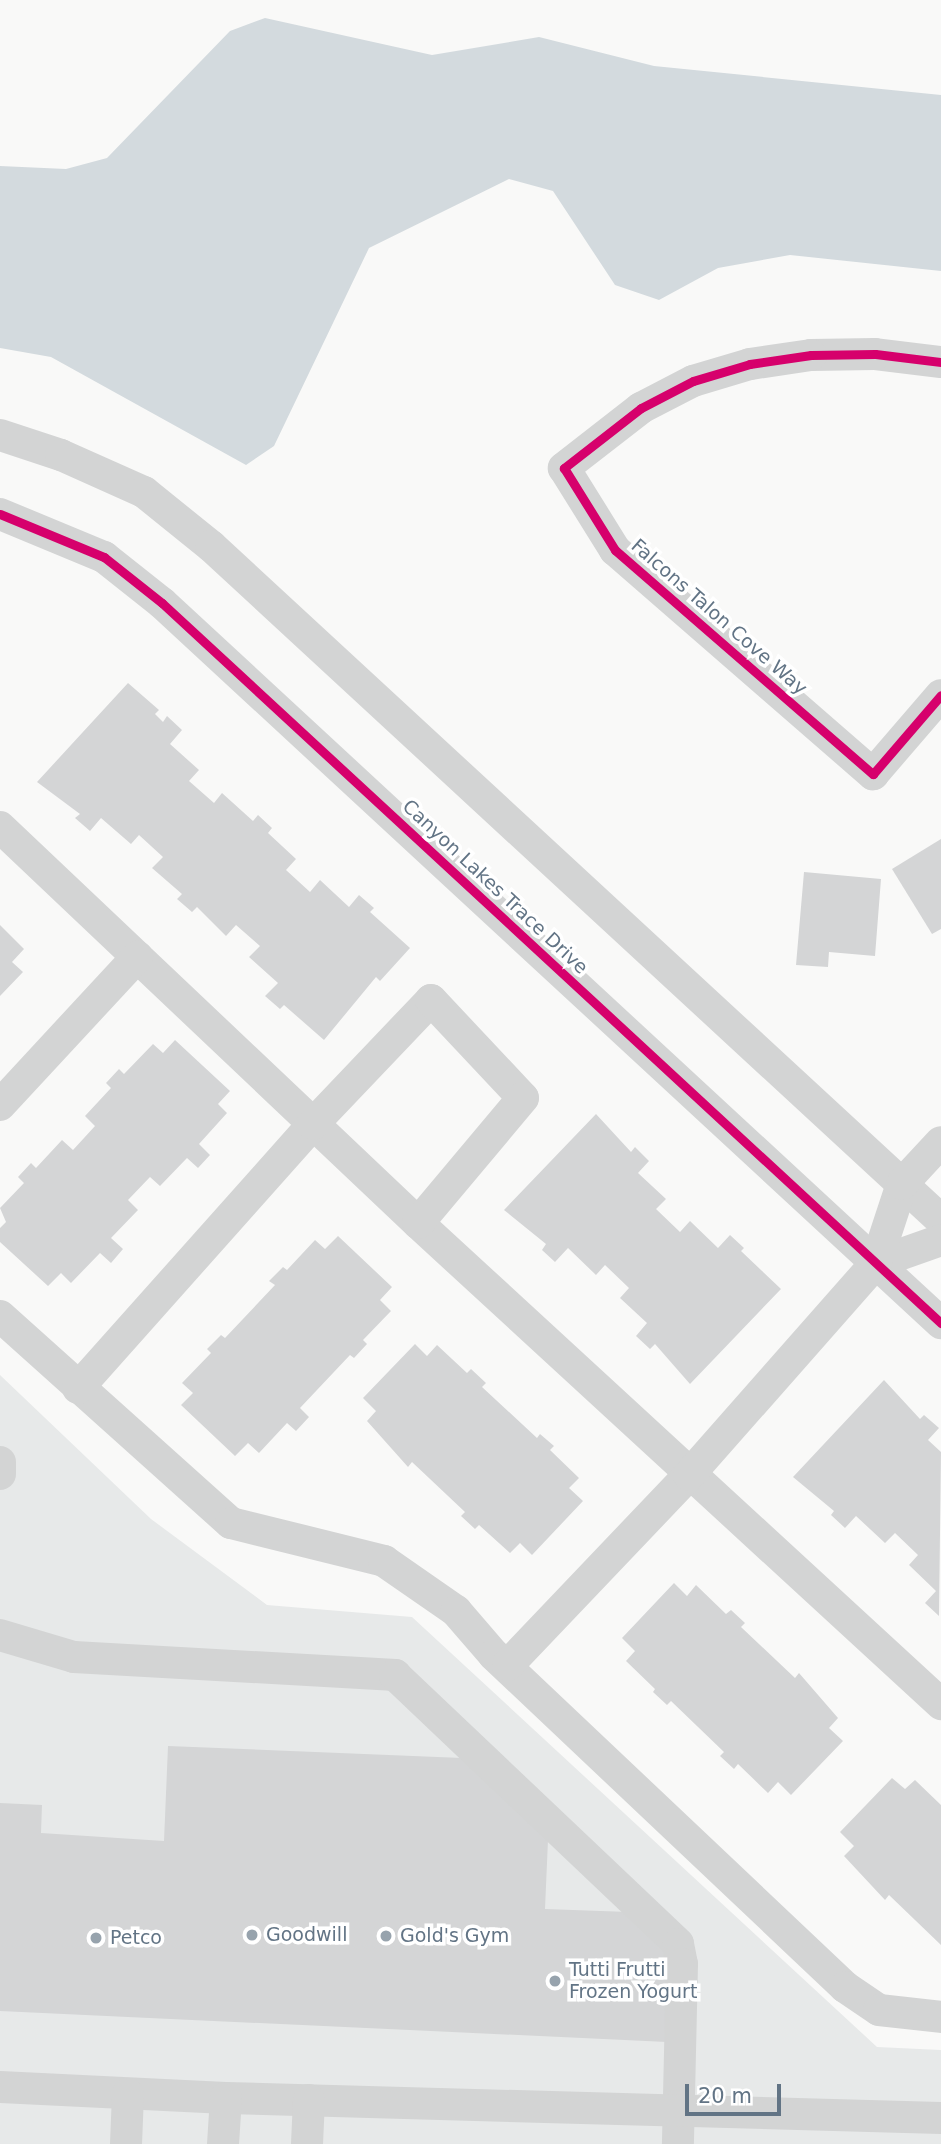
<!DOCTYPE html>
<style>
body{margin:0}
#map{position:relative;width:941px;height:2144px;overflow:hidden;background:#f9f9f8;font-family:"DejaVu Sans",sans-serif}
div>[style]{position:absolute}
.built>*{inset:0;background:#e7e9e9}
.water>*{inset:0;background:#d3dade}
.building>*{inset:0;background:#d4d5d6}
.minor>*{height:32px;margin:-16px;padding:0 16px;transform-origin:16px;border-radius:16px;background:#d3d4d4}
.cycleway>*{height:9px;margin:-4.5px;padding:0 4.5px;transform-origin:4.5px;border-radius:4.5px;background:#d6006c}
.dots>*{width:19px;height:19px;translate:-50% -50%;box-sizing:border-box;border:4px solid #fff;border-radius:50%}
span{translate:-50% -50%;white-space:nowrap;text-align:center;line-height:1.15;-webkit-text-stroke:7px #fff;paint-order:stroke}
.street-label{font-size:19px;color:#627485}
.poi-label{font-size:19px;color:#627485}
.left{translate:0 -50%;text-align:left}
.scale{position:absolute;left:685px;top:2084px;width:96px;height:32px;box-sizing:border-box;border:4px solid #627485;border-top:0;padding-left:9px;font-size:21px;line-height:24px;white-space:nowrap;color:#627485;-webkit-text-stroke:5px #fff;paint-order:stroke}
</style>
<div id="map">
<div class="built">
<div style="clip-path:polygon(0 1375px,151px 1519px,267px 1605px,412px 1617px,877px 2047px,941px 2050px,941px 2144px,0 2144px)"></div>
</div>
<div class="water">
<div style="clip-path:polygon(265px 18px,432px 55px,539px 37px,654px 66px,941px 95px,941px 271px,790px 255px,718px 268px,659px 300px,615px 285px,553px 191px,509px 179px,369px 248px,274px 446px,246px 465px,51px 357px,0 348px,0 166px,66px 169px,107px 158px,230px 31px)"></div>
</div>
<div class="building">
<div style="clip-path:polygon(128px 683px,159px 710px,155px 714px,163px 722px,167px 716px,182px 730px,170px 744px,199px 770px,189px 781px,214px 803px,222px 793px,253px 821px,258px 815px,272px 828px,268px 833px,296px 859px,286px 870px,310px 892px,320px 880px,349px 907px,359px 895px,374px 908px,370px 912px,410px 948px,380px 981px,376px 977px,324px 1040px,284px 1005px,280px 1009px,265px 996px,278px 983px,249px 957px,260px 946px,236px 925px,226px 936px,197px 907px,192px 912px,177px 899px,182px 894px,152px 868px,163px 857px,139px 835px,131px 844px,101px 818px,90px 831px,75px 818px,80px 814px,37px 782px)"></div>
<div style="clip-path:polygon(941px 839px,941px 929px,932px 934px,892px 869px)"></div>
<div style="clip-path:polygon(804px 872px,881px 879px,875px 956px,829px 952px,828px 967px,796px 965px)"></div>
<div style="clip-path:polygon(0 925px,24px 949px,12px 962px,23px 972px,0 996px)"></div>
<div style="clip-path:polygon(175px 1040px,230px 1091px,218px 1104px,227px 1113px,199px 1144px,210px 1155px,198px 1168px,187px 1158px,160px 1186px,150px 1177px,128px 1200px,138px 1210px,111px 1238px,123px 1249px,111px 1263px,100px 1253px,71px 1283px,61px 1273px,48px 1286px,0 1242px,0 1228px,6px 1222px,0 1208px,24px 1183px,18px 1177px,31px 1163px,36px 1168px,62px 1140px,73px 1150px,95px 1126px,85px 1116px,111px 1088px,106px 1083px,119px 1069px,124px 1074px,153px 1044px,163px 1053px)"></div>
<div style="clip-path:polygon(596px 1114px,631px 1152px,635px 1147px,649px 1161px,638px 1173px,666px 1199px,656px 1209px,680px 1232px,690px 1221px,718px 1248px,730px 1235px,744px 1248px,741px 1251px,781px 1289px,690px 1384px,655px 1344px,650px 1349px,636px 1336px,647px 1323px,620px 1298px,629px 1288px,605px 1265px,596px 1275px,568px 1248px,555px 1262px,542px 1250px,546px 1244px,504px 1210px)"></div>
<div style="clip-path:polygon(338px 1236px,392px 1287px,380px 1300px,391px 1311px,363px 1340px,367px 1344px,354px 1358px,350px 1355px,300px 1408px,309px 1417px,296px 1431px,287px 1423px,259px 1453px,248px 1443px,235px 1456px,181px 1405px,193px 1393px,182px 1383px,211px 1353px,207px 1349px,221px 1335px,225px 1338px,275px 1285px,269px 1281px,283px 1267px,287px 1270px,315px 1240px,325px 1249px)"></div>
<div style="clip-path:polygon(415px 1344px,427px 1356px,437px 1345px,467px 1373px,471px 1369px,486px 1383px,482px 1387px,537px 1438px,540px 1434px,554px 1446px,550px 1450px,579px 1478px,569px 1488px,583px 1501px,532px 1555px,520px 1543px,510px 1553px,479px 1525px,475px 1529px,461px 1516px,465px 1512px,412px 1462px,408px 1467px,367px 1421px,376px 1411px,363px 1398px)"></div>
<div style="clip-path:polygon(884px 1380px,920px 1419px,924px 1415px,939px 1428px,928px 1440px,941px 1452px,939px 1616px,925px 1603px,936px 1591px,909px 1565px,918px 1555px,895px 1533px,885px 1543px,856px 1516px,845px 1528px,831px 1515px,834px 1511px,793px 1477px)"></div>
<div style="clip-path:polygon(674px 1583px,687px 1596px,696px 1585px,726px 1614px,731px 1610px,745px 1623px,741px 1627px,795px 1678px,799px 1673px,838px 1718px,829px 1728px,843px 1741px,791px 1795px,778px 1782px,768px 1793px,738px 1764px,734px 1769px,720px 1756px,724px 1752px,671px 1701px,667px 1705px,653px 1692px,655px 1689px,626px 1661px,635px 1651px,622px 1638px)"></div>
<div style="clip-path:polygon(168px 1746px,462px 1758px,548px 1840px,545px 1909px,629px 1912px,672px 1953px,667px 2042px,0 2011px,0 1803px,42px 1805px,41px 1833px,164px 1841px)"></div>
<div style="clip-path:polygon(892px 1778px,905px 1789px,915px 1780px,941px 1805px,941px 1945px,889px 1895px,885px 1900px,844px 1856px,854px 1846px,840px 1832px)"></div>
</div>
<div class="minor">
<div style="left:941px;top:362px;width:66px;rotate:-173.1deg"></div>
<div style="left:875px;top:354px;width:64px;rotate:179.1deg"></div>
<div style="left:811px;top:355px;width:62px;rotate:171.6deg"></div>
<div style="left:750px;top:364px;width:59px;rotate:163.4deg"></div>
<div style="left:693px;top:381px;width:59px;rotate:152.6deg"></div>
<div style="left:641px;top:408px;width:98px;rotate:142.1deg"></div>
<div style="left:564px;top:468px;width:97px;rotate:58.1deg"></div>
<div style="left:615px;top:550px;width:342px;rotate:41deg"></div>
<div style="left:873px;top:774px;width:104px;rotate:-49.3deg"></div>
<div style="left:0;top:435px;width:64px;rotate:18.2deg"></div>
<div style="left:61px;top:455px;width:91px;rotate:24deg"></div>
<div style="left:144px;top:492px;width:86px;rotate:38.9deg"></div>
<div style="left:211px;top:546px;width:994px;rotate:42.72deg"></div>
<div style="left:0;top:514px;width:113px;rotate:22.5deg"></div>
<div style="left:104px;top:557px;width:74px;rotate:38.4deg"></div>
<div style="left:162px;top:603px;width:1061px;rotate:42.75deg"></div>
<div style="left:0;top:827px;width:576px;rotate:43.45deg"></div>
<div style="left:418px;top:1223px;width:711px;rotate:42.6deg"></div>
<div style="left:0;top:1105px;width:202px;rotate:-47.2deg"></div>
<div style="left:876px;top:1263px;width:69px;rotate:-19.5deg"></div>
<div style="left:0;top:1316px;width:310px;rotate:41.9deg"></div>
<div style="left:231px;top:1523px;width:158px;rotate:13.9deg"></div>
<div style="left:384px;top:1561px;width:88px;rotate:34.8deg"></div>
<div style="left:456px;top:1611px;width:58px;rotate:49.2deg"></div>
<div style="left:494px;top:1655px;width:483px;rotate:43.4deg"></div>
<div style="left:845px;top:1987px;width:41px;rotate:34.1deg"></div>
<div style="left:879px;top:2010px;width:62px;rotate:6.4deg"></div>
<div style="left:78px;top:1388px;width:353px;rotate:-48.3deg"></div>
<div style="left:313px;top:1124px;width:171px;rotate:-46.4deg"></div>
<div style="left:431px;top:1000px;width:134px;rotate:46.8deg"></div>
<div style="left:523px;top:1098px;width:163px;rotate:130deg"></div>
<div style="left:0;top:1462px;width:12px;rotate:90deg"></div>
<div style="left:0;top:1635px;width:77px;rotate:16.6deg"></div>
<div style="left:74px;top:1657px;width:322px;rotate:3.2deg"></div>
<div style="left:395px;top:1675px;width:390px;rotate:43.5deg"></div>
<div style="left:678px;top:1944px;width:20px;rotate:79deg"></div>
<div style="left:682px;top:1964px;width:180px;rotate:91.3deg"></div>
<div style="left:508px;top:1665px;width:262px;rotate:-46.4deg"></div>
<div style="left:689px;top:1475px;width:283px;rotate:-48.6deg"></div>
<div style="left:876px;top:1263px;width:83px;rotate:-71.8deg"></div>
<div style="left:902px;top:1184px;width:57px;rotate:-47.1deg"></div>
<div style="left:0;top:2087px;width:226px;rotate:2.8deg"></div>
<div style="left:226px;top:2098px;width:715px;rotate:1.6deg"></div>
<div style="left:126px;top:2144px;width:50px;rotate:-87.7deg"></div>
<div style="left:223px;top:2144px;width:46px;rotate:-86.3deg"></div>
<div style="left:307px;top:2144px;width:44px;rotate:-87.4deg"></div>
</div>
<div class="cycleway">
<div style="left:941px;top:362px;width:66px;rotate:-173.1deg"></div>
<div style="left:875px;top:354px;width:64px;rotate:179.1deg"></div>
<div style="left:811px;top:355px;width:62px;rotate:171.6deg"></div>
<div style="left:750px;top:364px;width:59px;rotate:163.4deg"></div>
<div style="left:693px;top:381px;width:59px;rotate:152.6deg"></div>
<div style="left:641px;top:408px;width:98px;rotate:142.1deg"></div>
<div style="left:564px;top:468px;width:97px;rotate:58.1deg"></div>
<div style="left:615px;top:550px;width:342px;rotate:41deg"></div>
<div style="left:873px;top:774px;width:104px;rotate:-49.3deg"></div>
<div style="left:0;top:514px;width:113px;rotate:22.5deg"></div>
<div style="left:104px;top:557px;width:74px;rotate:38.4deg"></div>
<div style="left:162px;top:603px;width:1061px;rotate:42.75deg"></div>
</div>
<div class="dots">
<div style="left:252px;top:1935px;background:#97a3ad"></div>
<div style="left:386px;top:1936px;background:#97a3ad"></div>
<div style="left:96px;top:1938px;background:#97a3ad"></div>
<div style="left:555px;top:1981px;background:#97a3ad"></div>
</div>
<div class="street-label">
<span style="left:719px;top:617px;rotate:41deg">Falcons Talon Cove Way</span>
<span style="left:495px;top:887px;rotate:43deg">Canyon Lakes Trace Drive</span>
</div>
<div class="poi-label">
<span class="left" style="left:266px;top:1935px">Goodwill</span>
<span class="left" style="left:400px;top:1936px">Gold's Gym</span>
<span class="left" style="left:110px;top:1938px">Petco</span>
<span class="left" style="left:569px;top:1981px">Tutti Frutti<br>Frozen Yogurt</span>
</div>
<div class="scale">20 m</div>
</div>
